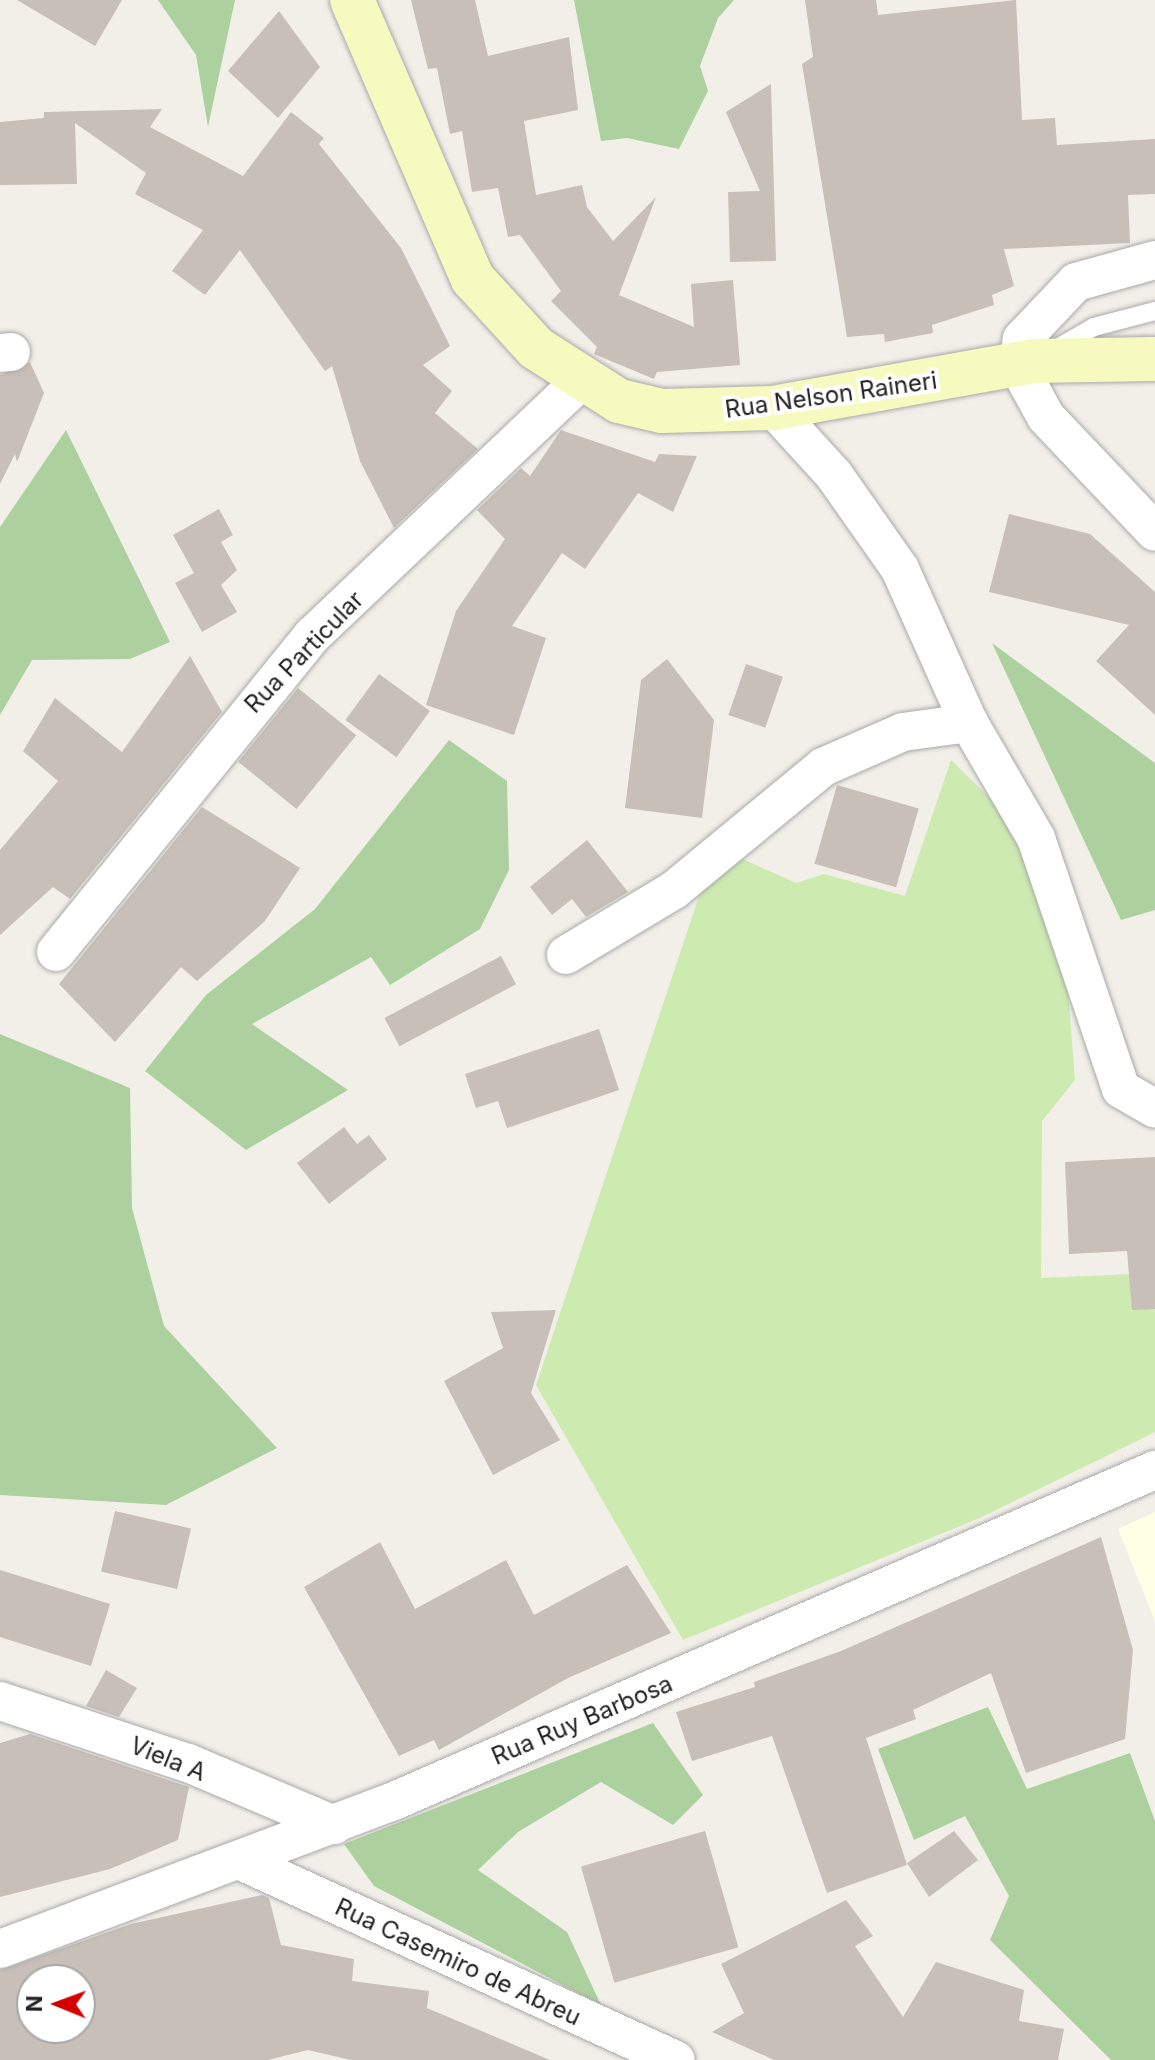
<!DOCTYPE html>
<style>
body{margin:0}
#map{position:relative;width:1155px;height:2060px;overflow:hidden;background:#f2efe9;font-family:Inter,sans-serif}
div>[style]{position:absolute}
.education>*{inset:0;background:#ffffe5}
.grass>*{inset:0;background:#cdebb0}
.forest>*{inset:0;background:#add19e}
.building>*{inset:0;background:#c7bfb8;transform-origin:0 0}
.roads{filter:drop-shadow(0 0 2px #a9a9a9) drop-shadow(0 0 2px #a9a9a9)}
.lane>*{height:18px;margin:-9px;padding:0 9px;transform-origin:9px;border-radius:9px;background:#fff}
.street>*{height:38px;margin:-19px;padding:0 19px;transform-origin:19px;border-radius:19px;background:#fff}
.secondary>*{height:44px;margin:-22px;padding:0 22px;transform-origin:22px;border-radius:22px;background:#f7fabf}
span{translate:-50% -50%;white-space:nowrap;text-align:center;line-height:1.15;-webkit-text-stroke:8px #fff;paint-order:stroke}
.street-label{font-size:24px;color:#222}
.north{position:absolute;left:16px;top:1964px;width:80px;height:80px;box-sizing:border-box;background:#fff;border:2px solid #a7a7a7;border-radius:50%;rotate:271deg;font-size:22px;font-weight:700;line-height:32px;text-align:center;color:#222}
.north::after{content:'';display:block;margin:auto;width:28px;height:36px;background:#d40000;clip-path:polygon(50% 0,100% 100%,50% 72%,0 100%)}
</style>
<div id="map">
<div class="education">
<div style="clip-path:polygon(1155px 1512px,1155px 1621px,1118px 1529px)"></div>
</div>
<div class="grass">
<div style="clip-path:polygon(951px 760px,1000px 808px,1036px 877px,1068px 990px,1075px 1080px,1042px 1121px,1041px 1278px,1155px 1273px,1155px 1432px,982px 1517px,683px 1640px,536px 1385px,703px 884px,736px 856px,796px 883px,824px 874px,905px 896px)"></div>
</div>
<div class="forest">
<div style="clip-path:polygon(158px 0,235px 0,208px 127px,196px 55px)"></div>
<div style="clip-path:polygon(574px 0,734px 0,718px 18px,700px 66px,708px 91px,679px 149px,627px 138px,601px 141px)"></div>
<div style="clip-path:polygon(66px 430px,170px 642px,130px 659px,32px 660px,0 715px,0 527px)"></div>
<div style="clip-path:polygon(992px 643px,1155px 763px,1155px 910px,1121px 920px)"></div>
<div style="clip-path:polygon(449px 740px,507px 781px,509px 870px,480px 929px,390px 985px,371px 957px,252px 1024px,348px 1090px,246px 1150px,145px 1071px,206px 995px,315px 909px)"></div>
<div style="clip-path:polygon(0 1034px,130px 1088px,132px 1208px,164px 1326px,277px 1448px,166px 1505px,0 1495px)"></div>
<div style="clip-path:polygon(988px 1707px,1027px 1789px,1130px 1753px,1155px 1821px,1155px 2060px,1111px 2060px,990px 1940px,1009px 1896px,965px 1816px,914px 1840px,878px 1749px)"></div>
<div style="clip-path:polygon(653px 1723px,703px 1795px,673px 1825px,601px 1782px,518px 1832px,478px 1870px,567px 1932px,601px 2005px,374px 1886px,344px 1844px)"></div>
</div>
<div class="building">
<div style="clip-path:polygon(17px 0,122px 0,95px 46px)"></div>
<div style="clip-path:polygon(411px 0,475px 0,488px 56px,569px 37px,578px 110px,524px 121px,536px 195px,582px 185px,587px 207px,613px 241px,656px 197px,619px 295px,694px 327px,691px 284px,733px 280px,740px 365px,657px 372px,654px 379px,594px 354px,597px 347px,551px 301px,561px 291px,520px 235px,508px 237px,498px 188px,472px 192px,462px 131px,450px 134px,437px 68px,428px 69px)"></div>
<div style="clip-path:polygon(805px 0,876px 0,878px 15px,1016px 0,1022px 120px,1055px 118px,1057px 145px,1155px 139px,1155px 194px,1128px 195px,1130px 243px,1004px 249px,1014px 286px,992px 295px,994px 305px,932px 325px,933px 333px,885px 342px,884px 334px,847px 337px,802px 64px,813px 57px)"></div>
<div style="clip-path:polygon(279px 11px,320px 67px,278px 118px,228px 71px)"></div>
<div style="clip-path:polygon(771px 84px,776px 261px,730px 262px,728px 192px,760px 191px,726px 112px)"></div>
<div style="clip-path:polygon(162px 109px,150px 127px,243px 176px,291px 112px,324px 138px,319px 144px,401px 248px,450px 346px,423px 365px,452px 391px,435px 413px,478px 449px,394px 528px,360px 461px,332px 366px,325px 371px,240px 250px,205px 295px,172px 271px,203px 230px,135px 194px,146px 173px,75px 123px,77px 184px,0 185px,0 122px,44px 118px,44px 112px)"></div>
<div style="clip-path:polygon(30px 362px,44px 393px,17px 462px,15px 454px,0 484px,0 375px)"></div>
<div style="clip-path:polygon(561px 430px,655px 462px,659px 454px,697px 456px,673px 512px,638px 493px,585px 569px,562px 553px,512px 626px,546px 638px,514px 735px,426px 705px,456px 611px,505px 539px,477px 510px,521px 468px,530px 476px)"></div>
<div style="clip-path:polygon(219px 509px,233px 535px,221px 542px,237px 570px,221px 585px,237px 612px,202px 632px,175px 583px,194px 573px,173px 535px)"></div>
<div style="clip-path:polygon(1009px 514px,1090px 534px,1155px 592px,1155px 715px,1096px 661px,1129px 625px,989px 592px)"></div>
<div style="clip-path:polygon(190px 656px,222px 712px,70px 899px,53px 887px,0 935px,0 850px,58px 781px,23px 751px,55px 698px,122px 752px)"></div>
<div style="clip-path:polygon(667px 659px,714px 720px,702px 818px,625px 808px,641px 680px)"></div>
<div style="left:746px;top:664px;width:39px;height:54px;rotate:19deg"></div>
<div style="left:379px;top:674px;width:63px;height:57px;rotate:36deg"></div>
<div style="left:298px;top:688px;width:75px;height:95px;rotate:39deg"></div>
<div style="left:837px;top:785px;width:85px;height:82px;rotate:16deg"></div>
<div style="clip-path:polygon(202px 807px,300px 868px,265px 921px,197px 981px,181px 967px,115px 1042px,59px 984px)"></div>
<div style="clip-path:polygon(587px 840px,628px 892px,586px 917px,572px 899px,552px 915px,530px 887px)"></div>
<div style="left:501px;top:956px;width:32px;height:132px;rotate:62deg"></div>
<div style="clip-path:polygon(599px 1029px,619px 1090px,507px 1128px,498px 1101px,476px 1108px,465px 1074px)"></div>
<div style="clip-path:polygon(344px 1127px,357px 1144px,369px 1135px,387px 1159px,329px 1204px,297px 1163px)"></div>
<div style="clip-path:polygon(1155px 1157px,1155px 1309px,1132px 1310px,1127px 1251px,1069px 1254px,1065px 1162px)"></div>
<div style="clip-path:polygon(556px 1310px,531px 1393px,560px 1440px,493px 1475px,444px 1381px,503px 1348px,491px 1312px)"></div>
<div style="left:115px;top:1511px;width:78px;height:62px;rotate:13deg"></div>
<div style="clip-path:polygon(1101px 1537px,1133px 1650px,1125px 1739px,1026px 1773px,991px 1673px,913px 1710px,916px 1719px,866px 1738px,907px 1865px,827px 1893px,772px 1736px,692px 1761px,676px 1712px,755px 1687px,754px 1682px,841px 1651px)"></div>
<div style="clip-path:polygon(380px 1542px,415px 1609px,506px 1560px,534px 1615px,627px 1565px,671px 1633px,568px 1678px,439px 1750px,434px 1740px,399px 1756px,304px 1587px)"></div>
<div style="clip-path:polygon(0 1570px,110px 1604px,91px 1666px,0 1637px)"></div>
<div style="clip-path:polygon(106px 1670px,137px 1688px,119px 1717px,86px 1706px)"></div>
<div style="clip-path:polygon(30px 1734px,189px 1787px,178px 1840px,110px 1869px,0 1897px,0 1743px)"></div>
<div style="left:705px;top:1831px;width:121px;height:129px;rotate:74deg"></div>
<div style="clip-path:polygon(954px 1831px,978px 1860px,929px 1897px,907px 1863px)"></div>
<div style="clip-path:polygon(evenodd,262px 1895px,269px 1898px,281px 1945px,354px 1959px,352px 1981px,429px 1991px,427px 2008px,550px 2060px,351px 2060px,308px 2050px,268px 2060px,0 2060px,0 1970px,131px 1924px,262px 1895px,32px 1980px,80px 1980px,80px 2028px,32px 2028px,32px 1980px)"></div>
<div style="clip-path:polygon(846px 1900px,873px 1936px,855px 1946px,903px 2017px,936px 1962px,1024px 1990px,1019px 2021px,1064px 2029px,1058px 2060px,774px 2060px,712px 2032px,744px 2013px,721px 1964px)"></div>
</div>
<div class="roads">
<div class="lane">
<div style="left:1054px;top:350px;width:46px;rotate:-29.9deg"></div>
<div style="left:1094px;top:327px;width:63px;rotate:-14.7deg"></div>
</div>
<div class="street">
<div style="left:1155px;top:260px;width:82px;rotate:164.4deg"></div>
<div style="left:1076px;top:282px;width:79px;rotate:133.5deg"></div>
<div style="left:1022px;top:339px;width:27px;rotate:98deg"></div>
<div style="left:1018px;top:366px;width:58px;rotate:61.2deg"></div>
<div style="left:1046px;top:417px;width:158px;rotate:46.5deg"></div>
<div style="left:0;top:353px;width:11px;rotate:-5deg"></div>
<div style="left:773px;top:408px;width:91px;rotate:47.7deg"></div>
<div style="left:834px;top:475px;width:115px;rotate:54.9deg"></div>
<div style="left:900px;top:569px;width:169px;rotate:65.9deg"></div>
<div style="left:969px;top:723px;width:133px;rotate:59.8deg"></div>
<div style="left:1036px;top:838px;width:265px;rotate:71.3deg"></div>
<div style="left:1121px;top:1089px;width:39px;rotate:30deg"></div>
<div style="left:56px;top:952px;width:408px;rotate:-51deg"></div>
<div style="left:313px;top:635px;width:371px;rotate:-43.5deg"></div>
<div style="left:566px;top:955px;width:126px;rotate:-31deg"></div>
<div style="left:674px;top:890px;width:193px;rotate:-39.5deg"></div>
<div style="left:823px;top:767px;width:87px;rotate:-23.6deg"></div>
<div style="left:903px;top:732px;width:67px;rotate:-7.8deg"></div>
<div style="left:0;top:1701px;width:198px;rotate:18.3deg"></div>
<div style="left:188px;top:1763px;width:159px;rotate:23deg"></div>
<div style="left:241px;top:1861px;width:478px;rotate:24.6deg"></div>
<div style="left:0;top:1949px;width:421px;rotate:-20.6deg"></div>
<div style="left:394px;top:1801px;width:830px;rotate:-23.51deg"></div>
</div>
<div class="secondary">
<div style="left:352px;top:0;width:304px;rotate:66.6deg"></div>
<div style="left:473px;top:279px;width:93px;rotate:47.6deg"></div>
<div style="left:536px;top:348px;width:98px;rotate:32.6deg"></div>
<div style="left:619px;top:401px;width:44px;rotate:13.1deg"></div>
<div style="left:662px;top:411px;width:111px;rotate:-1.5deg"></div>
<div style="left:773px;top:408px;width:266px;rotate:-10.2deg"></div>
<div style="left:1035px;top:361px;width:120px;rotate:-1deg"></div>
</div>
</div>
<div class="street-label">
<span style="left:831px;top:395px;rotate:-8deg">Rua Nelson Raineri</span>
<span style="left:304px;top:652px;rotate:-46deg">Rua Particular</span>
<span style="left:582px;top:1720px;rotate:-23deg">Rua Ruy Barbosa</span>
<span style="left:168px;top:1759px;rotate:22deg">Viela A</span>
<span style="left:458px;top:1962px;rotate:25deg">Rua Casemiro de Abreu</span>
</div>
<div class="north">N</div>
</div>
